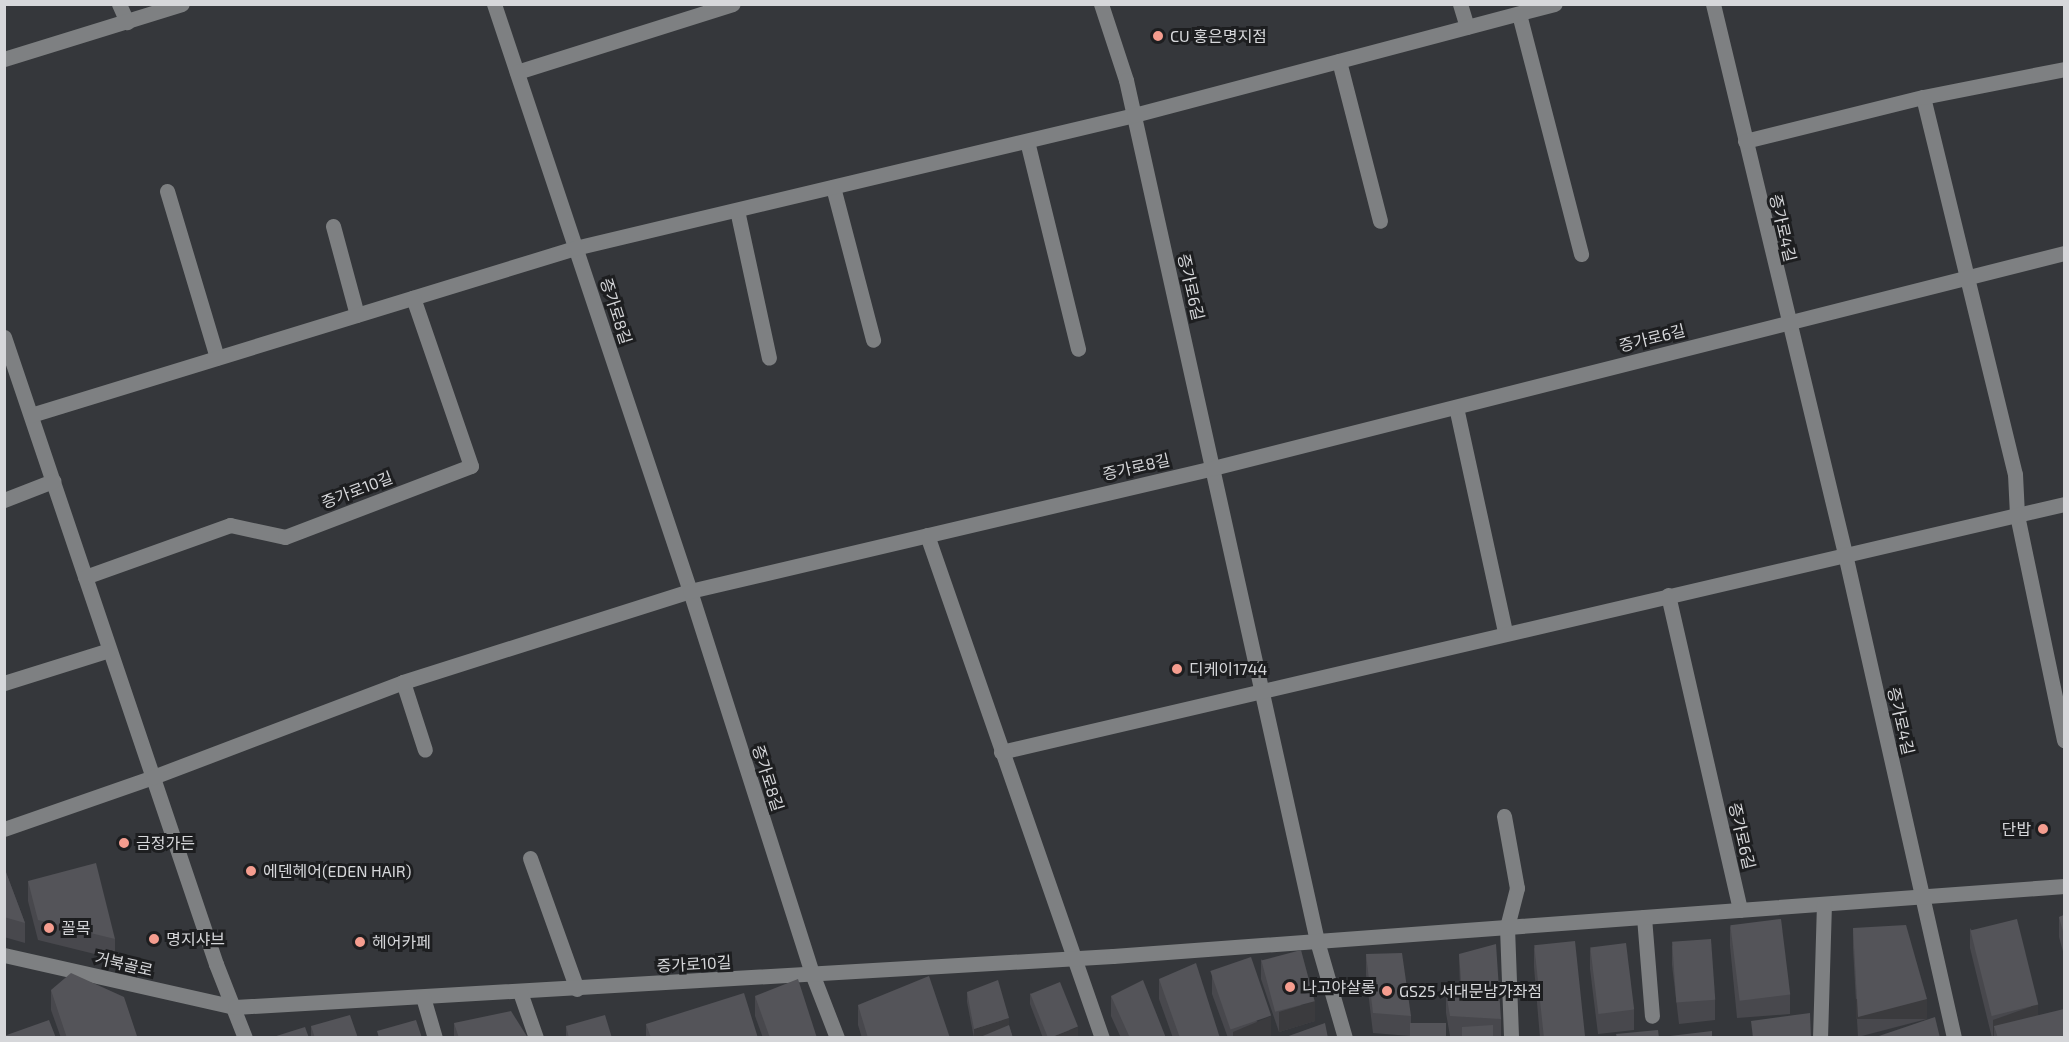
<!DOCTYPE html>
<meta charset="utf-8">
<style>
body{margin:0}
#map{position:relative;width:2069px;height:1042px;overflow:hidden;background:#35373b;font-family:"Exo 2","Noto Sans KR",sans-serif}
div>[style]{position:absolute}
.minor>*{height:15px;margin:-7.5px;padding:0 7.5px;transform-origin:7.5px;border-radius:7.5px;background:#7e8082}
.wall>*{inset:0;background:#48484d}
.shaded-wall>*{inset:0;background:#3b3b3e;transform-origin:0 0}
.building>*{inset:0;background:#545459;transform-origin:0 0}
.dots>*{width:16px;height:16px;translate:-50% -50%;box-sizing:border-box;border:3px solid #1d1e20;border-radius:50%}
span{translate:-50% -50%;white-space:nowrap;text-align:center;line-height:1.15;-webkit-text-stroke:6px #1d1e20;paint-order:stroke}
.poi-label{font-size:16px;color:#d6d7da}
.left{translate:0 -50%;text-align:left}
.right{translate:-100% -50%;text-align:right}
.street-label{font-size:16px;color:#d6d7da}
.frame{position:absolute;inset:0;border:6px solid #d6d7da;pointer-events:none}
</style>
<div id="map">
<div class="minor">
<div style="left:119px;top:4px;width:20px;rotate:66deg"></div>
<div style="left:494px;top:4px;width:619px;rotate:71.54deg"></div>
<div style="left:690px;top:591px;width:404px;rotate:72.3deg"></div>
<div style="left:813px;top:976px;width:66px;rotate:68.8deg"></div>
<div style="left:1101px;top:4px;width:80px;rotate:71.8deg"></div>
<div style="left:1126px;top:80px;width:882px;rotate:77.49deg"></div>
<div style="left:1317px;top:941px;width:101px;rotate:73.9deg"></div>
<div style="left:1460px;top:4px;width:24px;rotate:73deg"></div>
<div style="left:1713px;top:4px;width:566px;rotate:76.5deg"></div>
<div style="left:1845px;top:554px;width:496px;rotate:77.3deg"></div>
<div style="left:1519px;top:14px;width:248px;rotate:75.5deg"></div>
<div style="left:4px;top:59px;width:186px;rotate:-17.2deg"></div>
<div style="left:1339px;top:61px;width:165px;rotate:75.6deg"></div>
<div style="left:517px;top:72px;width:226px;rotate:-17.5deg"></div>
<div style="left:1923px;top:97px;width:388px;rotate:76.3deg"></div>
<div style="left:2015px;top:474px;width:41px;rotate:87.2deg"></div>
<div style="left:2017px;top:515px;width:230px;rotate:78.2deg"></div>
<div style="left:1027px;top:141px;width:214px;rotate:76.2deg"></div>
<div style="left:1745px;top:141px;width:183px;rotate:-13.9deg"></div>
<div style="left:1923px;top:97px;width:144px;rotate:-11.2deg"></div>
<div style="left:833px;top:187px;width:158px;rotate:75.3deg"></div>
<div style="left:167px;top:191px;width:174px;rotate:73.3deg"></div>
<div style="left:737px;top:210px;width:151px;rotate:77.8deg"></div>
<div style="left:333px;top:226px;width:92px;rotate:74.9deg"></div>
<div style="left:4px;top:337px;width:662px;rotate:71.32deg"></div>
<div style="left:216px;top:964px;width:79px;rotate:68.6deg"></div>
<div style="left:1456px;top:407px;width:230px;rotate:77.7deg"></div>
<div style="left:31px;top:415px;width:569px;rotate:-17.07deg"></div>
<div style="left:575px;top:248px;width:575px;rotate:-13.38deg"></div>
<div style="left:1134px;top:115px;width:435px;rotate:-14.8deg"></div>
<div style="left:4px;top:500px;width:53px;rotate:-21.2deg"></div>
<div style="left:927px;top:535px;width:533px;rotate:70.82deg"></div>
<div style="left:85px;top:577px;width:154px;rotate:-19.7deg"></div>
<div style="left:230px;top:525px;width:56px;rotate:12.3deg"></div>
<div style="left:285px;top:537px;width:199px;rotate:-20.9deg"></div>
<div style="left:471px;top:466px;width:178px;rotate:-109deg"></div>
<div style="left:1668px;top:595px;width:323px;rotate:77.1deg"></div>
<div style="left:403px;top:682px;width:71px;rotate:72.1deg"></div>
<div style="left:4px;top:683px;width:110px;rotate:-17.4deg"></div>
<div style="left:1001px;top:752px;width:1092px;rotate:-13.13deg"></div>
<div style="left:1504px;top:816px;width:73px;rotate:79.8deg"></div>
<div style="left:1517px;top:888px;width:40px;rotate:104.4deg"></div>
<div style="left:1507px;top:927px;width:111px;rotate:87.9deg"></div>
<div style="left:4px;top:829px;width:158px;rotate:-19.2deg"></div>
<div style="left:153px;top:777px;width:267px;rotate:-20.8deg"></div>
<div style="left:403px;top:682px;width:301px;rotate:-17.6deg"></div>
<div style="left:690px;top:591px;width:537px;rotate:-13.23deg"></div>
<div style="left:1213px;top:468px;width:878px;rotate:-14.18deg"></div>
<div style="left:530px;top:858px;width:139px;rotate:70.3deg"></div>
<div style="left:1644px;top:917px;width:99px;rotate:85.4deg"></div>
<div style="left:4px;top:955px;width:237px;rotate:12.7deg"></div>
<div style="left:235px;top:1007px;width:879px;rotate:-3.32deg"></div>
<div style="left:1113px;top:956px;width:954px;rotate:-4.21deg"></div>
<div style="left:520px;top:992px;width:49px;rotate:70.8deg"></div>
<div style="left:423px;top:997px;width:43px;rotate:73.7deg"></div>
<div style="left:1820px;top:1038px;width:134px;rotate:-88.3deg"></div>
</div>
<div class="wall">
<div style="clip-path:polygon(4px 867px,25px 923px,25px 943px,4px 937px)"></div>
<div style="clip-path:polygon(28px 881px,115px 939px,115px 959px,38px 940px,28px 901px)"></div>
<div style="clip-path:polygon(2064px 915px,2064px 955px,2059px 937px,2059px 917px)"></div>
<div style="clip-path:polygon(1730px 926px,1790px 994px,1790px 1014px,1737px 1018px,1730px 946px)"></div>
<div style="clip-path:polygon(1853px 928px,1927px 1019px,1858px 1037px,1853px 948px)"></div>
<div style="clip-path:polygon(1970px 928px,2038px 1015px,2064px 1038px,1992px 1038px,1970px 948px)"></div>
<div style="clip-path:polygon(1672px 945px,1715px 1000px,1715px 1020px,1679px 1024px,1672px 965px)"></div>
<div style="clip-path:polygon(1534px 947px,1585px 1038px,1540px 1038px,1534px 967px)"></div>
<div style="clip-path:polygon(1590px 949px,1634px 1010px,1634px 1030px,1598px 1034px,1590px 969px)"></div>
<div style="clip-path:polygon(1366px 954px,1411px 1016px,1411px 1023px,1448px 1038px,1410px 1038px,1410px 1036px,1373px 1033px,1366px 975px)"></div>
<div style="clip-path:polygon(1459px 954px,1501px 1019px,1501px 1038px,1462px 1038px,1450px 1036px,1446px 1013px,1446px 993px,1460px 992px)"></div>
<div style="clip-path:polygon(1261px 959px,1315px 1021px,1279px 1032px,1261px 979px)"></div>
<div style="clip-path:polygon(1212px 974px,1271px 1036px,1268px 1038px,1228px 1038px,1212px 994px)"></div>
<div style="clip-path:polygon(1159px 979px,1220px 1038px,1173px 1038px,1159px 999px)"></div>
<div style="clip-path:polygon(51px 990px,137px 1038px,61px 1038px,51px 1010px)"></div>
<div style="clip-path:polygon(967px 992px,1009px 1026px,1013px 1038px,974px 1038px,967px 1002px)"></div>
<div style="clip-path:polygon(1030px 993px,1078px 1038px,1043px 1038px,1030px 1004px)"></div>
<div style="clip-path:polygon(755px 996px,817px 1038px,763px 1038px,755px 1016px)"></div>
<div style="clip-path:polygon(1111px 996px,1166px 1038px,1121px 1038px,1111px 1016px)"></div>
<div style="clip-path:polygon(858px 1005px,950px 1038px,862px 1038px,858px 1025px)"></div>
<div style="clip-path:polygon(454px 1023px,528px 1038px,454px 1038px)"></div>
<div style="clip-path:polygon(646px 1024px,758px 1038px,646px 1038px)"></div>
<div style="clip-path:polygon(311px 1026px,358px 1038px,311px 1038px)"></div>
<div style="clip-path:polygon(566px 1026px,612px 1038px,566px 1038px)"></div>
</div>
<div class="shaded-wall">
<div style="left:1927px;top:999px;width:20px;height:71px;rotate:90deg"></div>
<div style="clip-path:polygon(1315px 1001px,1315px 1021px,1279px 1032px,1279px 1012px)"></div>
<div style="clip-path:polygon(2038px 1004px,2038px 1024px,1994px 1026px,1994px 1038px,1993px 1038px,1993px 1020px)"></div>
<div style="clip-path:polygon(1271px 1016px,1271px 1036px,1268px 1038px,1233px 1038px,1233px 1032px)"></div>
<div style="clip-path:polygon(1009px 1018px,1009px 1029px,980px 1038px,974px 1038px,974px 1029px)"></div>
<div style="clip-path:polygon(1078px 1027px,1078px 1038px,1049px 1038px)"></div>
</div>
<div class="building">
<div style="clip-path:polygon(96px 863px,115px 939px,38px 920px,28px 881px)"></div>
<div style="clip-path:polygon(4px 867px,25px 923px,4px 917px)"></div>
<div style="clip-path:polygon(2064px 915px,2064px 935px,2059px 917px)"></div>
<div style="left:1781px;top:919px;width:76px;height:51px;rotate:83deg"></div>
<div style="left:2017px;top:919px;width:88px;height:48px;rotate:76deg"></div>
<div style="clip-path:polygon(1906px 925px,1927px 999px,1858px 1017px,1853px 928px)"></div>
<div style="left:1711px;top:939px;width:61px;height:39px;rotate:86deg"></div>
<div style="left:1575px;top:941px;width:98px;height:41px;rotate:84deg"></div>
<div style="left:1626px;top:943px;width:67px;height:36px;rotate:83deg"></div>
<div style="clip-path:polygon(1496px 944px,1501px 1019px,1450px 1016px,1446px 993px,1462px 992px,1459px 954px)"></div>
<div style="left:1301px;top:950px;width:53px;height:41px;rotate:75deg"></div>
<div style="clip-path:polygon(1402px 953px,1411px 1016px,1373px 1013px,1366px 954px)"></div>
<div style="left:1251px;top:957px;width:62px;height:43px;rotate:71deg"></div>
<div style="clip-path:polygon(1196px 963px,1220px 1038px,1180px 1038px,1159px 979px)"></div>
<div style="clip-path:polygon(71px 973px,124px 997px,137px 1036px,133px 1038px,67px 1038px,51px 990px)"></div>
<div style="clip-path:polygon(929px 976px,950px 1038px,868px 1038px,858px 1005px)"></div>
<div style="clip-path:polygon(798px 979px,817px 1038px,770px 1038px,755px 996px)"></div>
<div style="clip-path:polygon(998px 980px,1009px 1018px,974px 1029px,967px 992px)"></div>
<div style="clip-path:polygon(1143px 980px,1166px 1038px,1130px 1038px,1111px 996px)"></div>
<div style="left:1060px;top:982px;width:48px;height:32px;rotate:68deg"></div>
<div style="clip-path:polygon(744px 993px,758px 1038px,651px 1038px,646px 1024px)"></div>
<div style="clip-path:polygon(2064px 1009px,2064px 1038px,1998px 1038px,1994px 1026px)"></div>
<div style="clip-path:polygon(511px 1011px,528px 1038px,459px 1038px,454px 1023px)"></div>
<div style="clip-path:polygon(1810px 1013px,1811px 1038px,1753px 1038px,1751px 1021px)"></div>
<div style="clip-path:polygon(350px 1015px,358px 1038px,315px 1038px,311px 1026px)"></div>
<div style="clip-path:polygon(605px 1015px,612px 1038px,569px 1038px,566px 1026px)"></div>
<div style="clip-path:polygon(1935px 1017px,1940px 1038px,1873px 1038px)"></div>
<div style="clip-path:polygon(49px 1020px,56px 1038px,4px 1038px,4px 1036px)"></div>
<div style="clip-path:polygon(416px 1020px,422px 1038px,379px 1038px,377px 1031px)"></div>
<div style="clip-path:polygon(1325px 1023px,1328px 1038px,1283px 1038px)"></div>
<div style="left:1410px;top:1023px;width:36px;height:15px"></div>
<div style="clip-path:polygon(1009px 1025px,1013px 1038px,978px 1038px)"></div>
<div style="clip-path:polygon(1493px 1025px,1493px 1038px,1462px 1038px,1462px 1027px)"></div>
<div style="clip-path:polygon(305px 1027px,309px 1038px,270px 1038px)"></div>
<div style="clip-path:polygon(1658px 1030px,1659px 1038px,1617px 1038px,1616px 1034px)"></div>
<div style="clip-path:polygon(1712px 1031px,1712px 1038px,1670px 1038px,1670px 1036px)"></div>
</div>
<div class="dots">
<div style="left:1158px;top:36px;background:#f59d8f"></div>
<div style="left:1177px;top:669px;background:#f59d8f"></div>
<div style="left:2043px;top:829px;background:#f59d8f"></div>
<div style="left:124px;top:843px;background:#f59d8f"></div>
<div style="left:251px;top:871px;background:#f59d8f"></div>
<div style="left:49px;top:928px;background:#f59d8f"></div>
<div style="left:154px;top:939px;background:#f59d8f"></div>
<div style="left:360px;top:942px;background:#f59d8f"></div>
<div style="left:1290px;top:987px;background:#f59d8f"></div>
<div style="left:1387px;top:991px;background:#f59d8f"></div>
</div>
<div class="poi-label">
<span class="left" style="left:1170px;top:36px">CU 홍은명지점</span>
<span class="left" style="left:1189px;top:669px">디케이1744</span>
<span class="right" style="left:2031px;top:829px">단밥</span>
<span class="left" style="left:136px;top:843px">금정가든</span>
<span class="left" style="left:263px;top:871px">에덴헤어(EDEN HAIR)</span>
<span class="left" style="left:61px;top:928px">꼴목</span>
<span class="left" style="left:166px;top:939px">명지샤브</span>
<span class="left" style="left:372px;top:942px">헤어카페</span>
<span class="left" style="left:1302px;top:987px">나고야살롱</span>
<span class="left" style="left:1399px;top:991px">GS25 서대문남가좌점</span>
</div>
<div class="street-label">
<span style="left:1783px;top:228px;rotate:77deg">증가로4길</span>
<span style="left:1191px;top:287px;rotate:77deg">증가로6길</span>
<span style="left:616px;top:311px;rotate:72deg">증가로8길</span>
<span style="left:1652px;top:338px;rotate:-14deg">증가로6길</span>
<span style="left:1136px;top:467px;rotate:-13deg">증가로8길</span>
<span style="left:357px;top:490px;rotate:-21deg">증가로10길</span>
<span style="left:1901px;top:721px;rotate:77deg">증가로4길</span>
<span style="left:768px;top:778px;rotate:72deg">증가로8길</span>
<span style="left:1742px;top:836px;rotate:77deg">증가로6길</span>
<span style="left:124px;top:964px;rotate:13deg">거북골로</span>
<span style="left:694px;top:964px;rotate:-3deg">증가로10길</span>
</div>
<div class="frame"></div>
</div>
